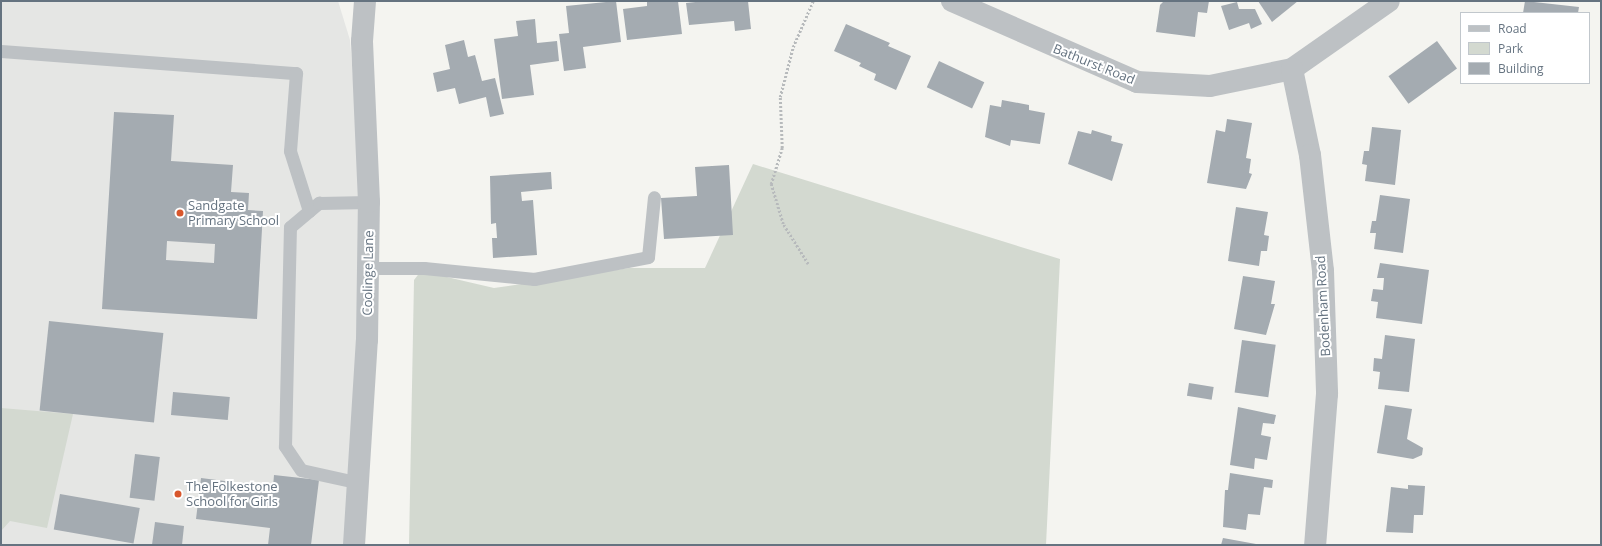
<!DOCTYPE html>
<style>
body{margin:0}
#map{position:relative;width:1602px;height:546px;overflow:hidden;background:#f4f4f0;font-family:"Open Sans",sans-serif}
div>[style]{position:absolute}
.built>*{inset:0;background:#e5e6e4}
.green>*{inset:0;background:#d3d9d0}
.building>*{inset:0;background:#a4abb1;transform-origin:0 0}
.path>*{height:2.5px;margin-top:-1.25px;transform-origin:0;background:repeating-linear-gradient(90deg,#b7babc 0 2px,transparent 0 4px)}
.lane>*{height:13px;margin:-6.5px;padding:0 6.5px;transform-origin:6.5px;border-radius:6.5px;background:#bdc1c4}
.street>*{height:22px;margin:-11px;padding:0 11px;transform-origin:11px;border-radius:11px;background:#bdc1c4}
.dots>*{width:11px;height:11px;translate:-50% -50%;box-sizing:border-box;border:2px solid #fff;border-radius:50%}
span{translate:-50% -50%;white-space:nowrap;text-align:center;line-height:1.15;-webkit-text-stroke:4px #fff;paint-order:stroke}
.street-label{font-size:13px;color:#657380}
.poi-label{font-size:13px;color:#657380}
.left{translate:0 -50%;text-align:left}
.frame{position:absolute;inset:0;border:2px solid #657380;pointer-events:none}
.legend{position:absolute;left:1460px;top:12px;width:130px;height:72px;box-sizing:border-box;background:#fff;border:1px solid #c1c7cc;margin:0;padding:5px 7px;list-style:none;font-size:12px;color:#657380}
.legend li{display:flex;align-items:center;gap:8px;height:20px}
.legend b{width:20px;border:1px solid #c1c7cc}
</style>
<div id="map">
<div class="built">
<div style="clip-path:polygon(1px 1px,338px 1px,350px 40px,358px 143px,362px 330px,349px 545px,1px 545px)"></div>
</div>
<div class="green">
<div style="clip-path:polygon(753px 164px,1060px 259px,1046px 545px,409px 545px,414px 280px,421px 271px,494px 288px,629px 268px,705px 268px)"></div>
<div style="clip-path:polygon(1px 408px,73px 414px,47px 528px,10px 521px,1px 531px)"></div>
</div>
<div class="building">
<div style="clip-path:polygon(616px 1px,621px 42px,583px 47px,586px 68px,564px 71px,559px 34px,569px 33px,566px 6px)"></div>
<div style="clip-path:polygon(647px 1px,678px 1px,682px 34px,627px 40px,623px 9px,647px 6px)"></div>
<div style="clip-path:polygon(705px 1px,748px 1px,751px 29px,735px 31px,734px 21px,689px 25px,686px 3px)"></div>
<div style="clip-path:polygon(1164px 1px,1209px 1px,1207px 13px,1198px 12px,1195px 37px,1156px 32px,1160px 5px)"></div>
<div style="clip-path:polygon(1258px 1px,1298px 1px,1272px 22px)"></div>
<div style="clip-path:polygon(1525px 1px,1579px 7px,1578px 13px,1523px 13px)"></div>
<div style="clip-path:polygon(1237px 2px,1239px 9px,1255px 9px,1262px 24px,1251px 29px,1249px 23px,1229px 30px,1221px 6px)"></div>
<div style="clip-path:polygon(535px 19px,537px 43px,557px 41px,559px 61px,530px 65px,534px 95px,502px 99px,494px 39px,518px 36px,516px 21px)"></div>
<div style="clip-path:polygon(846px 24px,890px 43px,888px 46px,911px 56px,896px 90px,874px 80px,876px 74px,859px 66px,861px 63px,834px 51px)"></div>
<div style="clip-path:polygon(464px 40px,468px 57px,475px 55px,482px 81px,495px 78px,504px 114px,490px 117px,486px 97px,459px 104px,455px 88px,437px 92px,433px 73px,450px 69px,445px 45px)"></div>
<div style="left:1437px;top:41px;width:34px;height:60px;rotate:54deg"></div>
<div style="left:939px;top:61px;width:50px;height:29px;rotate:25deg"></div>
<div style="clip-path:polygon(1002px 100px,1029px 105px,1029px 110px,1045px 113px,1040px 144px,1011px 140px,1010px 146px,985px 137px,990px 105px,1001px 107px)"></div>
<div style="clip-path:polygon(evenodd,114px 112px,174px 115px,171px 161px,233px 165px,231px 192px,249px 193px,248px 210px,263px 211px,257px 319px,102px 309px,114px 112px,167px 241px,215px 244px,214px 263px,166px 260px,167px 241px)"></div>
<div style="clip-path:polygon(1227px 119px,1252px 123px,1246px 158px,1251px 159px,1249px 173px,1252px 174px,1246px 189px,1207px 183px,1216px 130px,1225px 132px)"></div>
<div style="clip-path:polygon(1372px 127px,1401px 130px,1395px 185px,1365px 181px,1367px 165px,1362px 164px,1364px 151px,1369px 151px)"></div>
<div style="clip-path:polygon(1092px 130px,1112px 136px,1111px 141px,1123px 144px,1112px 181px,1068px 164px,1078px 131px,1091px 134px)"></div>
<div style="clip-path:polygon(729px 165px,733px 235px,664px 239px,661px 198px,697px 196px,695px 167px)"></div>
<div style="clip-path:polygon(551px 172px,552px 189px,521px 192px,522px 201px,533px 200px,537px 255px,493px 258px,492px 238px,497px 238px,496px 223px,491px 224px,490px 176px)"></div>
<div style="clip-path:polygon(1380px 195px,1410px 199px,1403px 253px,1374px 249px,1376px 233px,1370px 233px,1372px 221px,1376px 221px)"></div>
<div style="clip-path:polygon(1236px 207px,1268px 212px,1264px 235px,1269px 236px,1267px 251px,1261px 251px,1259px 266px,1228px 261px)"></div>
<div style="clip-path:polygon(1380px 263px,1429px 270px,1422px 324px,1376px 318px,1378px 302px,1371px 301px,1373px 289px,1383px 290px,1384px 278px,1377px 278px)"></div>
<div style="clip-path:polygon(1243px 276px,1275px 281px,1271px 304px,1275px 304px,1266px 335px,1234px 329px)"></div>
<div style="left:49px;top:321px;width:115px;height:90px;rotate:6deg"></div>
<div style="clip-path:polygon(1385px 335px,1415px 339px,1409px 392px,1378px 389px,1380px 372px,1373px 371px,1374px 358px,1382px 359px)"></div>
<div style="left:1242px;top:340px;width:34px;height:53px;rotate:8deg"></div>
<div style="left:1189px;top:383px;width:25px;height:13px;rotate:9deg"></div>
<div style="left:173px;top:392px;width:57px;height:23px;rotate:5deg"></div>
<div style="clip-path:polygon(1385px 405px,1412px 409px,1407px 439px,1423px 448px,1422px 455px,1413px 459px,1377px 453px)"></div>
<div style="clip-path:polygon(1238px 407px,1276px 415px,1274px 424px,1263px 423px,1261px 435px,1271px 437px,1267px 460px,1255px 458px,1254px 469px,1230px 465px)"></div>
<div style="left:135px;top:454px;width:25px;height:44px;rotate:7deg"></div>
<div style="clip-path:polygon(1230px 473px,1273px 480px,1272px 488px,1264px 487px,1260px 515px,1248px 514px,1246px 530px,1223px 527px,1225px 490px,1228px 490px)"></div>
<div style="clip-path:polygon(274px 475px,319px 480px,311px 545px,268px 545px,270px 528px,196px 519px,201px 478px,273px 487px)"></div>
<div style="clip-path:polygon(1408px 485px,1425px 486px,1423px 515px,1414px 515px,1413px 533px,1386px 532px,1391px 487px,1408px 489px)"></div>
<div style="left:60px;top:494px;width:81px;height:36px;rotate:10deg"></div>
<div style="clip-path:polygon(155px 522px,184px 526px,182px 545px,152px 545px)"></div>
<div style="clip-path:polygon(1223px 538px,1256px 544px,1256px 545px,1221px 545px)"></div>
</div>
<div class="path">
<div style="left:808px;top:264px;width:47px;rotate:-122deg"></div>
<div style="left:783px;top:224px;width:42px;rotate:-106.7deg"></div>
<div style="left:771px;top:184px;width:38px;rotate:-73deg"></div>
<div style="left:782px;top:148px;width:51px;rotate:-92.2deg"></div>
<div style="left:780px;top:97px;width:52px;rotate:-75.4deg"></div>
<div style="left:793px;top:47px;width:50px;rotate:-66.5deg"></div>
</div>
<div class="lane">
<div style="left:1px;top:51px;width:296px;rotate:4.3deg"></div>
<div style="left:296px;top:73px;width:78px;rotate:94.4deg"></div>
<div style="left:290px;top:151px;width:63px;rotate:72.4deg"></div>
<div style="left:368px;top:268px;width:56px"></div>
<div style="left:424px;top:268px;width:111px;rotate:5.7deg"></div>
<div style="left:534px;top:279px;width:116px;rotate:-10.9deg"></div>
<div style="left:648px;top:257px;width:60px;rotate:-84.3deg"></div>
<div style="left:360px;top:483px;width:60px;rotate:-167.6deg"></div>
<div style="left:301px;top:470px;width:29px;rotate:-124deg"></div>
<div style="left:285px;top:446px;width:219px;rotate:-88.7deg"></div>
<div style="left:290px;top:227px;width:38px;rotate:-40deg"></div>
<div style="left:319px;top:203px;width:50px;rotate:-1.1deg"></div>
</div>
<div class="street">
<div style="left:952px;top:1px;width:202px;rotate:23.6deg"></div>
<div style="left:1137px;top:82px;width:73px;rotate:3.1deg"></div>
<div style="left:1210px;top:86px;width:84px;rotate:-11.7deg"></div>
<div style="left:1292px;top:69px;width:118px;rotate:-35deg"></div>
<div style="left:1292px;top:69px;width:88px;rotate:78.2deg"></div>
<div style="left:1310px;top:155px;width:117px;rotate:83.6deg"></div>
<div style="left:1323px;top:271px;width:123px;rotate:88.1deg"></div>
<div style="left:1327px;top:394px;width:151px;rotate:94.5deg"></div>
<div style="left:354px;top:545px;width:205px;rotate:-86.4deg"></div>
<div style="left:367px;top:340px;width:138px;rotate:-89.2deg"></div>
<div style="left:369px;top:202px;width:161px;rotate:-92.5deg"></div>
<div style="left:362px;top:41px;width:40px;rotate:-85.7deg"></div>
</div>
<div class="dots">
<div style="left:180px;top:213px;background:#d8572c"></div>
<div style="left:178px;top:494px;background:#d8572c"></div>
</div>
<div class="street-label">
<span style="left:1094px;top:64px;rotate:22deg">Bathurst Road</span>
<span style="left:368px;top:273px;rotate:-89deg">Coolinge Lane</span>
<span style="left:1323px;top:306px;rotate:-93deg">Bodenham Road</span>
</div>
<div class="poi-label">
<span class="left" style="left:188px;top:213px">Sandgate<br>Primary School</span>
<span class="left" style="left:186px;top:494px">The Folkestone<br>School for Girls</span>
</div>
<div class="frame"></div>
<ul class="legend">
<li><b style="height:5px;background:#bdc1c4"></b>Road</li>
<li><b style="height:11px;background:#d3d9d0"></b>Park</li>
<li><b style="height:11px;background:#a4abb1"></b>Building</li>
</ul>
</div>
